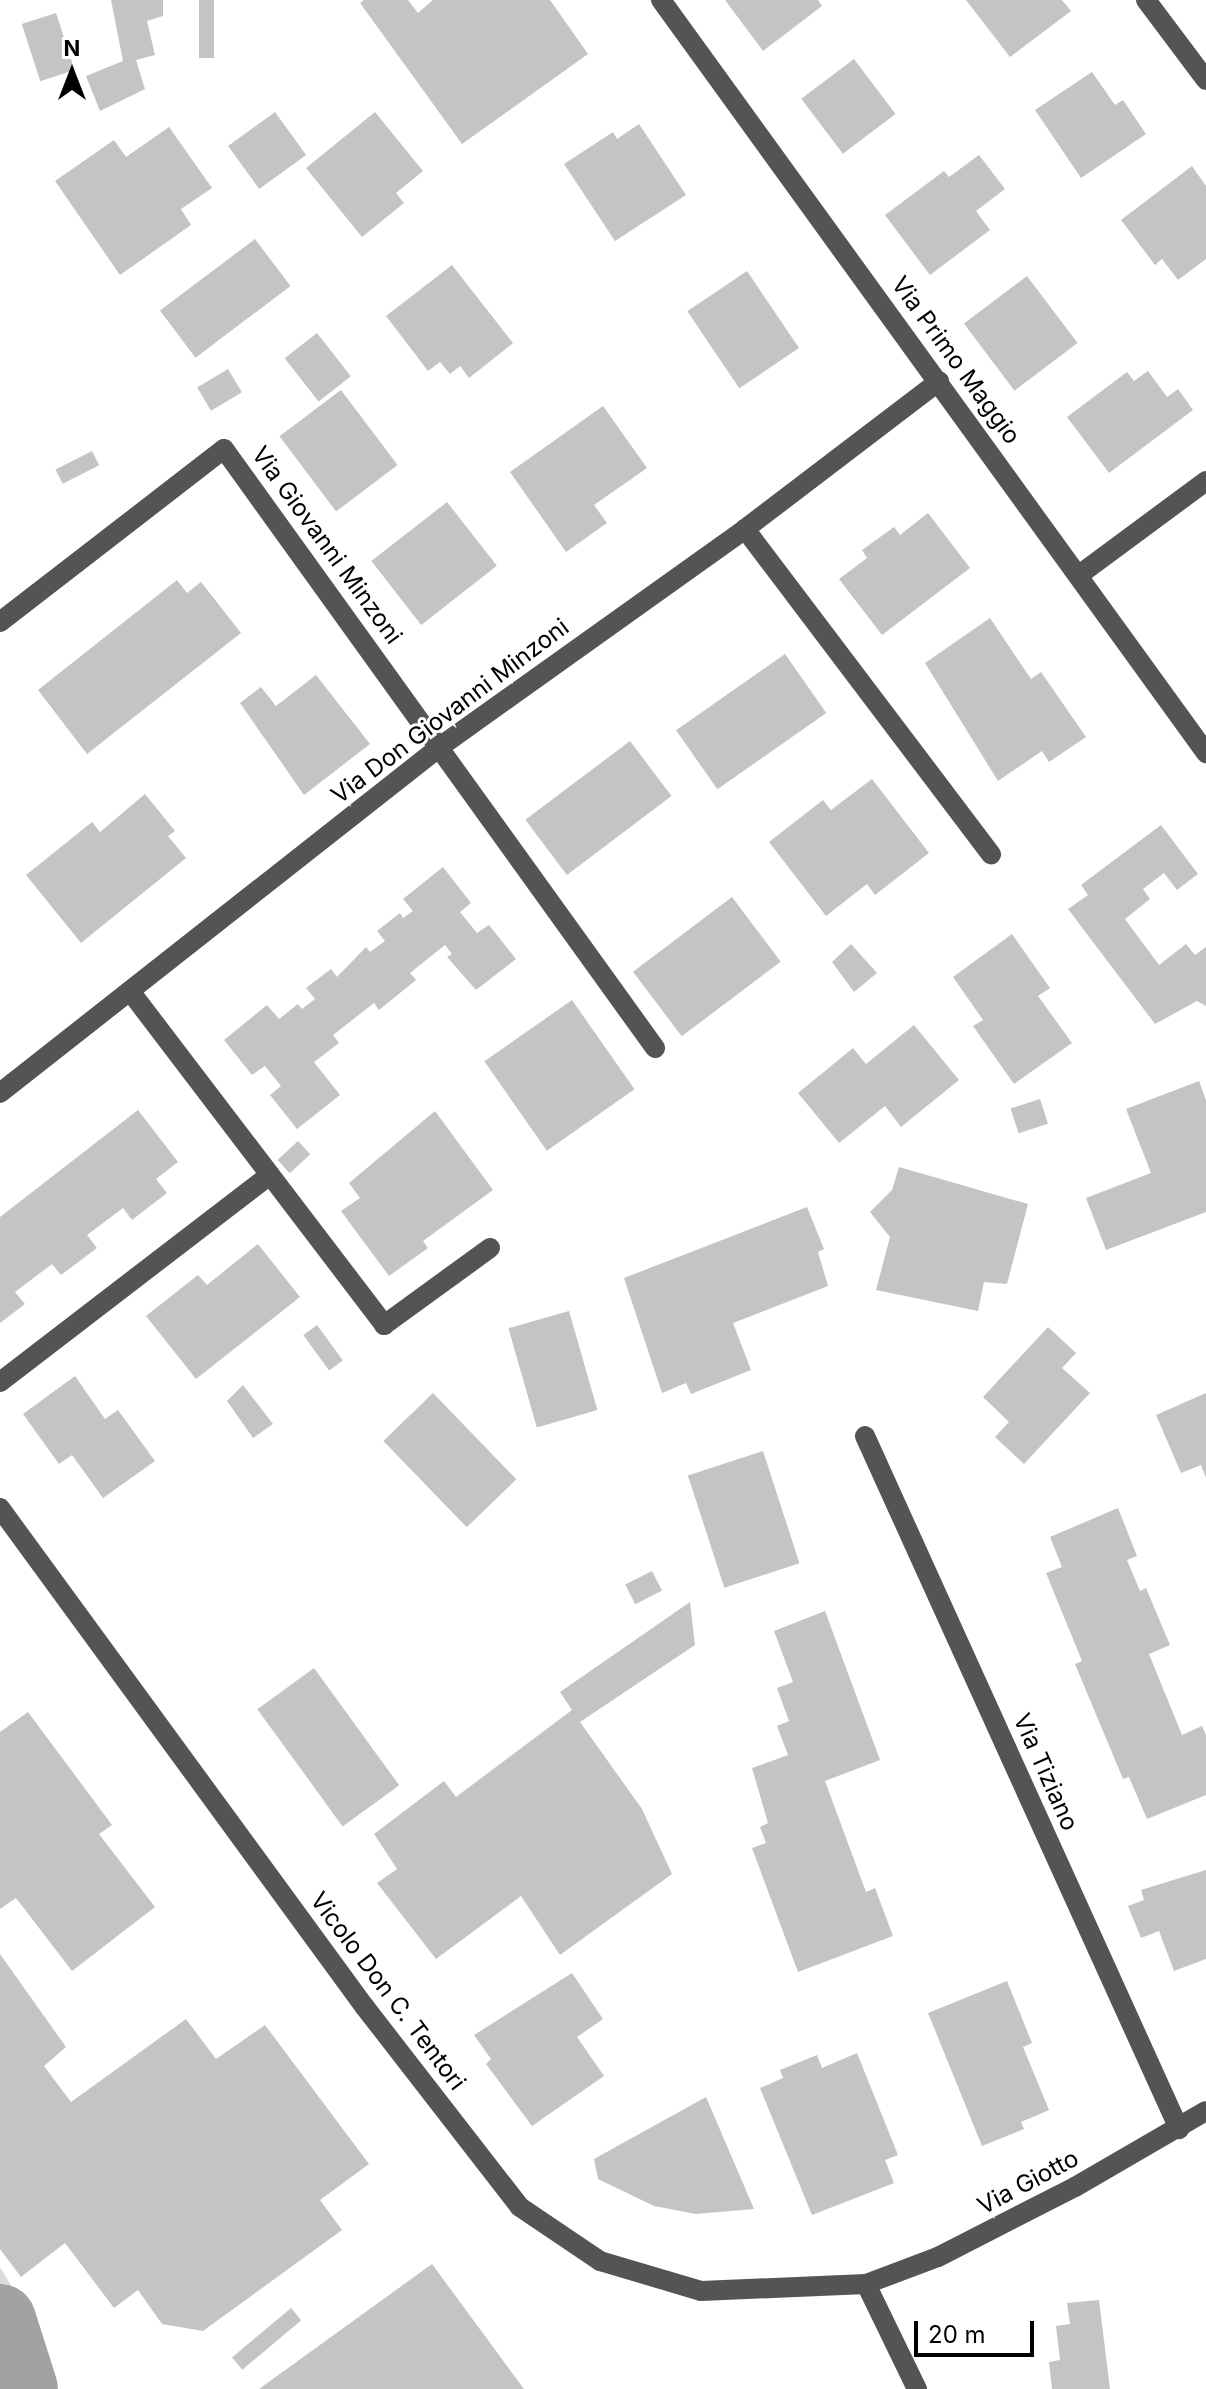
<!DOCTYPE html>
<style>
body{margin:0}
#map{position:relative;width:1206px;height:2389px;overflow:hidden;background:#fff;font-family:Inter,sans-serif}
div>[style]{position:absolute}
.green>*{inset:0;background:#dbdbdb}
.river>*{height:72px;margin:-36px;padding:0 36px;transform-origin:36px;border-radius:36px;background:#a2a2a2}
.building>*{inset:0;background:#c4c4c4;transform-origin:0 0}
.minor>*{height:20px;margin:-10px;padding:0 10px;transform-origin:10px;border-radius:10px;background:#545454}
span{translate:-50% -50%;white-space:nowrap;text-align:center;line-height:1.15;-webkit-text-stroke:6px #fff;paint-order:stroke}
.street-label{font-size:24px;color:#000}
.north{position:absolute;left:32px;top:32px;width:80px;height:80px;-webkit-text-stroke:6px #fff;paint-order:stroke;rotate:0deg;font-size:22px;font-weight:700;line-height:32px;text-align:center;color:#000}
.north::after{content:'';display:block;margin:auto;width:28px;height:36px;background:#000;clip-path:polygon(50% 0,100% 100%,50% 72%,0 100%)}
.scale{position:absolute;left:914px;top:2321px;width:120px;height:36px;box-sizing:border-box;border:4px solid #000;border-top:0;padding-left:10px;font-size:24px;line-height:28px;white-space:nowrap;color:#000;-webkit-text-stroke:6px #fff;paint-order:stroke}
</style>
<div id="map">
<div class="green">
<div style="clip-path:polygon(0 2267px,35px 2325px,53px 2389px,0 2389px)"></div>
</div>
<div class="river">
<div style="left:0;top:2320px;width:72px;rotate:72.3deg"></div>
</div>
<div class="building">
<div style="clip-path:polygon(111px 0,163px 0,163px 16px,147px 21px,155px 55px,136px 60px,145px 89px,100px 111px,86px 76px,123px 61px)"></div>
<div style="left:199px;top:0;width:15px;height:58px"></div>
<div style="clip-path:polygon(364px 0,408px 0,418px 13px,433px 0,550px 0,588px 54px,462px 144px,360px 3px)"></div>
<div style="clip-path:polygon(725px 0,818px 0,822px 6px,763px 51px)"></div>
<div style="clip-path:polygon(966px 0,1062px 0,1071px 11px,1010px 57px)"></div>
<div style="left:56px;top:13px;width:60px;height:36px;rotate:72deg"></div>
<div style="left:854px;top:59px;width:69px;height:66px;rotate:53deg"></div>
<div style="clip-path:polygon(1092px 72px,1115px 105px,1123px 100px,1146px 134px,1081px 178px,1035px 110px)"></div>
<div style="left:275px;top:112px;width:53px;height:58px;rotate:54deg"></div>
<div style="clip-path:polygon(375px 112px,423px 171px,396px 193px,404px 203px,362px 237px,306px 168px)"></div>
<div style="clip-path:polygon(639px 124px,686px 195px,615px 241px,564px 164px,613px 132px,617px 139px)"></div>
<div style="clip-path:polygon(169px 127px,212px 188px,181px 209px,191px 225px,120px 275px,55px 181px,114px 140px,126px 157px)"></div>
<div style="clip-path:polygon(979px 155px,1005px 189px,976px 211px,990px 230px,930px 275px,885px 215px,944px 171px,949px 177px)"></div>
<div style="clip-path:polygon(1192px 166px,1206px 186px,1206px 259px,1178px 280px,1162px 259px,1155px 265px,1121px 220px)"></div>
<div style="left:255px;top:239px;width:59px;height:119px;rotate:53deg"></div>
<div style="clip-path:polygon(452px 265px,513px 343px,469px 378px,460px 366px,450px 374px,440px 362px,428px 371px,386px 316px)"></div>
<div style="left:747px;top:271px;width:93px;height:72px;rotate:56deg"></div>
<div style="left:1027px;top:276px;width:84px;height:79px;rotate:53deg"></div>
<div style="left:317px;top:333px;width:55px;height:41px;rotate:52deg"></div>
<div style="left:228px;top:369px;width:27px;height:36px;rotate:59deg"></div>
<div style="clip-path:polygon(1148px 371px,1167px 397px,1178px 389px,1193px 410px,1109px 473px,1067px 417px,1127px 372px,1134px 381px)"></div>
<div style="left:341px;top:390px;width:94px;height:77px;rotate:53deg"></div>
<div style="clip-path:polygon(603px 406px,647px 468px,594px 505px,607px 523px,566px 552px,510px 472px)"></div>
<div style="left:92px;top:451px;width:16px;height:41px;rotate:63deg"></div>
<div style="left:447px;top:502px;width:81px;height:96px;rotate:52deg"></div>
<div style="clip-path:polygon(928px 513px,970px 568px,882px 635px,839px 579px,867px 558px,862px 550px,894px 527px,900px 535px)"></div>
<div style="clip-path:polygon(177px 580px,187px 593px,201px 582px,241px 633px,87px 754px,38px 690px)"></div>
<div style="clip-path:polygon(990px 618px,1031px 679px,1041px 672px,1086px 737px,1049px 762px,1042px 751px,998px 781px,925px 663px)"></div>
<div style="left:785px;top:654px;width:72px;height:133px;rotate:55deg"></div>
<div style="clip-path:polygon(316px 675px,370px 744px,304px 795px,240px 703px,261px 687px,276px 706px)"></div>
<div style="left:630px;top:741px;width:69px;height:131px;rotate:53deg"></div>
<div style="clip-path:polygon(872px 779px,929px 853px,875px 895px,867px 884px,826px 916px,769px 842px,823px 800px,831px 810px)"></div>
<div style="clip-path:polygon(145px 794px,175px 831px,168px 836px,186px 858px,81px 943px,26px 875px,92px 822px,100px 832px)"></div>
<div style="clip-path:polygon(1161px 825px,1198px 874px,1177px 890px,1164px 873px,1143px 889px,1150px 899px,1125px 919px,1159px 965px,1186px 944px,1195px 955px,1206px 947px,1206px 1006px,1197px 1001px,1155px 1024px,1068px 909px,1088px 895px,1081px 885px)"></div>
<div style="clip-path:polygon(443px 867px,471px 903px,460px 912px,477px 933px,489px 925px,516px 959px,476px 990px,447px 957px,452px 954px,445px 945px,410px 973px,416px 980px,379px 1010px,374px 1003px,333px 1035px,339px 1043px,314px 1062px,340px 1095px,297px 1129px,270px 1095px,281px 1086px,265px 1066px,252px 1075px,224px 1040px,267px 1005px,279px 1019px,298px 1004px,302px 1009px,315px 999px,306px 988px,331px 969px,337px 977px,366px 947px,370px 952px,385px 941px,377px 931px,400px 913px,403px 918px,413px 911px,403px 899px)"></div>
<div style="left:732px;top:897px;width:81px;height:124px;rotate:53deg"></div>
<div style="clip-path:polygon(1012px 934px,1050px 988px,1038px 996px,1072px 1043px,1014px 1084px,973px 1026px,983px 1020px,953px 977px)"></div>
<div style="clip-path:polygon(851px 944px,877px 973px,854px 992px,832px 962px)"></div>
<div style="left:572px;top:1000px;width:109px;height:107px;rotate:55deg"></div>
<div style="clip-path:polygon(914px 1025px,959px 1080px,901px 1127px,885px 1106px,839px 1143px,798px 1093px,853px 1048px,866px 1064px)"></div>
<div style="clip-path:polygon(1199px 1081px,1206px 1100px,1206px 1212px,1106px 1250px,1086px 1198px,1151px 1173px,1126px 1109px)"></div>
<div style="left:1040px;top:1099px;width:26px;height:31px;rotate:72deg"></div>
<div style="clip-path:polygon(138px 1110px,178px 1162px,156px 1179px,167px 1193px,132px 1220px,123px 1208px,87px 1235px,97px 1248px,61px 1275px,52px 1264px,15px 1292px,25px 1304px,0 1323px,0 1217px)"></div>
<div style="clip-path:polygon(435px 1111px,493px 1190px,423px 1241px,428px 1248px,389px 1276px,341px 1211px,360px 1198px,349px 1183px)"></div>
<div style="left:298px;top:1141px;width:18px;height:28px;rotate:47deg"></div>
<div style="clip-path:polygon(899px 1167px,1028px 1204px,1007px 1284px,984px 1282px,978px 1311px,876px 1290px,890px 1237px,870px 1212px,892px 1190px)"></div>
<div style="clip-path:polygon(807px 1207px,824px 1249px,818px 1252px,828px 1286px,733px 1323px,751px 1370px,691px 1394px,686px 1383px,662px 1393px,624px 1278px)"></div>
<div style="clip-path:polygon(258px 1244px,300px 1297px,196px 1379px,146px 1316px,198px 1275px,207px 1285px)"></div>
<div style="left:569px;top:1311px;width:103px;height:63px;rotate:74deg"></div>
<div style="left:317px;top:1325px;width:44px;height:17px;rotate:54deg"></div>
<div style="clip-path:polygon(1048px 1327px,1076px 1353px,1062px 1368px,1090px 1393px,1024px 1464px,995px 1437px,1009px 1422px,983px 1397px)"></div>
<div style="clip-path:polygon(75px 1376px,105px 1419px,118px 1410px,155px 1461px,103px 1498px,72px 1455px,59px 1464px,23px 1414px)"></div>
<div style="clip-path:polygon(243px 1385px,273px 1424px,253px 1438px,227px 1401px)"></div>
<div style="left:433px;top:1393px;width:120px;height:69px;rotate:46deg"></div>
<div style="clip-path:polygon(1206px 1393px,1206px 1478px,1201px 1465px,1181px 1473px,1156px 1415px)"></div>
<div style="left:763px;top:1451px;width:118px;height:79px;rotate:72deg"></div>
<div style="clip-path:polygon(1118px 1508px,1137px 1556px,1127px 1560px,1140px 1591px,1146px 1588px,1170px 1645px,1149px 1654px,1182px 1735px,1202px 1726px,1206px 1735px,1206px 1795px,1147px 1819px,1129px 1777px,1123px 1779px,1075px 1664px,1082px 1661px,1046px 1573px,1062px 1567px,1050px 1537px)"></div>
<div style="left:652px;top:1571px;width:22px;height:30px;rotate:63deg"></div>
<div style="clip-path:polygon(690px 1602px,695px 1645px,580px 1722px,642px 1809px,672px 1874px,560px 1955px,521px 1896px,436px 1959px,377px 1883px,397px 1869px,374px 1834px,444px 1781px,456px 1797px,572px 1710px,560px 1692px)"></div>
<div style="clip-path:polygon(825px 1611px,880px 1760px,825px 1781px,866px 1892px,875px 1888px,893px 1936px,798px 1972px,752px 1848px,766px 1843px,760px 1827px,768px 1823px,752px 1768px,788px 1755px,777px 1726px,789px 1721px,777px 1688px,793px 1682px,774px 1631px)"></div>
<div style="left:314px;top:1668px;width:145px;height:70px;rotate:54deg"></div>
<div style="clip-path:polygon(28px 1712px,112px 1825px,99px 1834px,155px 1907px,72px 1971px,16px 1898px,0 1909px,0 1732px)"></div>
<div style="clip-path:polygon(1206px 1870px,1206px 1959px,1174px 1971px,1159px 1931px,1141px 1938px,1128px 1906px,1144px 1900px,1141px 1890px)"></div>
<div style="clip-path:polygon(0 1954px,66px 2047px,44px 2066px,71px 2102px,186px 2019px,216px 2059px,265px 2025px,369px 2164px,320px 2200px,342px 2230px,203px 2331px,162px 2324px,138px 2290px,114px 2308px,65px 2243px,21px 2277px,0 2249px)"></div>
<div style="clip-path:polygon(572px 1973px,603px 2019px,577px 2037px,604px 2076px,532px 2126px,486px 2064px,491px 2059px,474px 2035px)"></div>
<div style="clip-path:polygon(1007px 1981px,1032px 2043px,1023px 2047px,1049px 2110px,1021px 2122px,1024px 2129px,982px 2146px,928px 2013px)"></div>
<div style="clip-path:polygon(857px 2053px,898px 2155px,885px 2160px,894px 2183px,812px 2215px,760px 2088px,783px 2078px,780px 2070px,817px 2055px,822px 2068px)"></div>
<div style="clip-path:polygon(706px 2097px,754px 2209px,696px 2214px,654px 2206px,598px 2179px,594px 2159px)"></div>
<div style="clip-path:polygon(432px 2264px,524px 2389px,259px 2389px)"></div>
<div style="clip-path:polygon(1099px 2300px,1110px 2389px,1052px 2389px,1049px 2362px,1060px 2360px,1056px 2326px,1070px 2324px,1067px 2303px)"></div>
<div style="left:291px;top:2308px;width:16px;height:77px;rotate:50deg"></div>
</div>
<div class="minor">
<div style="left:661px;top:0;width:930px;rotate:54.1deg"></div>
<div style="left:1146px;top:0;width:100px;rotate:53.1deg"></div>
<div style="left:745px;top:529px;width:408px;rotate:52.9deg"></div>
<div style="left:1079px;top:575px;width:158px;rotate:-36.5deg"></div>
<div style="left:0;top:622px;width:283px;rotate:-37.7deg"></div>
<div style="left:224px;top:449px;width:738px;rotate:54.26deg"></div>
<div style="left:130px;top:991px;width:420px;rotate:52.7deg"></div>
<div style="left:384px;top:1325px;width:131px;rotate:-36deg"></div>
<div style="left:0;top:1093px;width:561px;rotate:-38.2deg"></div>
<div style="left:441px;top:746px;width:374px;rotate:-35.5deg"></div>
<div style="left:745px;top:529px;width:244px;rotate:-37.3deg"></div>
<div style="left:0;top:1382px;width:340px;rotate:-37.5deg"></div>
<div style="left:865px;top:1436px;width:761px;rotate:65.62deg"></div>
<div style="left:0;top:1508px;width:617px;rotate:53.84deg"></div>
<div style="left:364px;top:2006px;width:254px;rotate:52.2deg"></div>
<div style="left:520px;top:2207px;width:97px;rotate:34deg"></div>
<div style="left:600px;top:2261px;width:105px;rotate:16.5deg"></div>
<div style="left:701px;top:2291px;width:165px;rotate:-2.4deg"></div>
<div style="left:866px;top:2284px;width:77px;rotate:-20.6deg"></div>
<div style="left:938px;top:2257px;width:154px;rotate:-27.1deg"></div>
<div style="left:1075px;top:2187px;width:151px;rotate:-30.1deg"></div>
<div style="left:866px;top:2284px;width:117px;rotate:64.1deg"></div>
</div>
<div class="street-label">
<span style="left:956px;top:360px;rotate:54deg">Via Primo Maggio</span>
<span style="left:327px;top:545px;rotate:54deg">Via Giovanni Minzoni</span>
<span style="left:450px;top:711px;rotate:-37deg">Via Don Giovanni Minzoni</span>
<span style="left:1046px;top:1772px;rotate:66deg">Via Tiziano</span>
<span style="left:388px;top:1991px;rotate:53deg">Vicolo Don C. Tentori</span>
<span style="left:1028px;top:2182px;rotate:-28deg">Via Giotto</span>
</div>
<div class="north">N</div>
<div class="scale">20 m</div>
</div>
